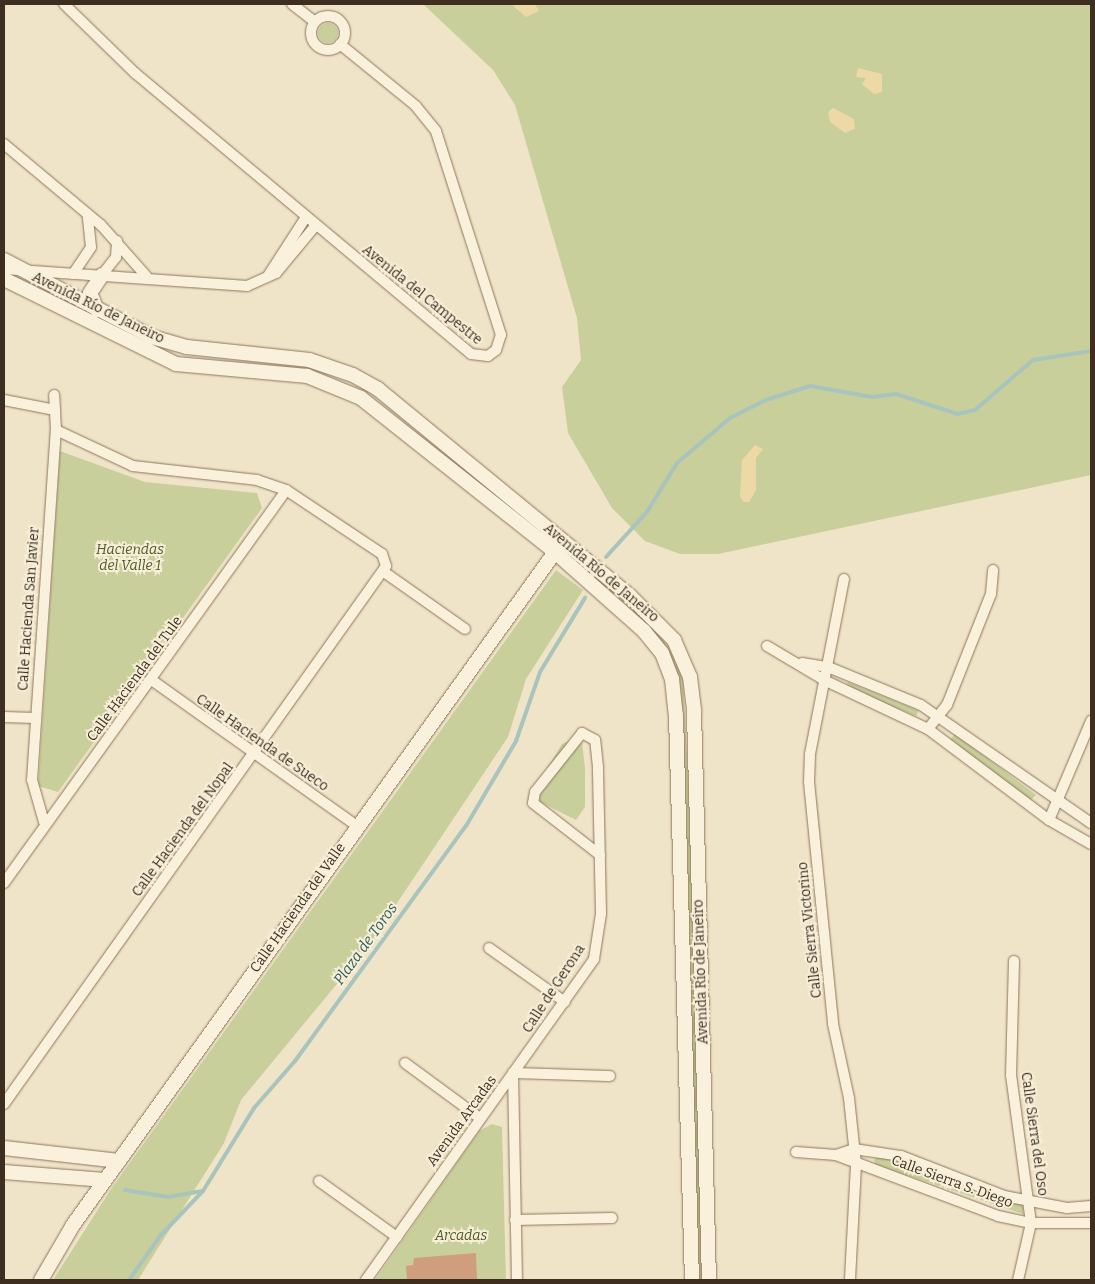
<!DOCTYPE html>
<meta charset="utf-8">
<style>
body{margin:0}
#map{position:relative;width:1095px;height:1284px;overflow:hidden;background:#f0e4c8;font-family:Bitter,serif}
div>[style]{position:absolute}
.green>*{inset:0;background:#c9cf9b;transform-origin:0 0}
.round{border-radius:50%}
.sand>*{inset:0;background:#ecd9a5}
.stream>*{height:4px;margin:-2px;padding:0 2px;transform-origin:2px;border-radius:2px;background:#a9c4bc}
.building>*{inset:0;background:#cf9f7d}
.roads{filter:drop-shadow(0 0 1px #8d765c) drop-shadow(0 0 1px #8d765c)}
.street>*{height:10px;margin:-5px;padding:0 5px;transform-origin:5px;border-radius:5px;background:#faf1dc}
.street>.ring{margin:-5px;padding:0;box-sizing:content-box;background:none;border:10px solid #faf1dc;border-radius:50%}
.secondary>*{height:14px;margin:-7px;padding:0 7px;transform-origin:7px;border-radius:7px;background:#faf1dc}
span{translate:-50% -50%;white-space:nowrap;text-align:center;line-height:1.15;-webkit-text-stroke:4px #f7eed8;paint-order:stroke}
.street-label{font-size:14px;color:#3d2e20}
.park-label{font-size:14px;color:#4d5a26;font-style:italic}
.water-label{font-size:15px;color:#2f5d5a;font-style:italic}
.frame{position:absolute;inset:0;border:5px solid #3d2e20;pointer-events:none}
</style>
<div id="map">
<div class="green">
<div style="clip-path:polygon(423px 4px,1091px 4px,1091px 475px,718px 554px,680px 554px,645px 541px,612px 508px,568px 433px,562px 387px,581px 360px,577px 318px,515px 105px,493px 70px)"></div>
<div class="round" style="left:318px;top:23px;width:20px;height:20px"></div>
<div style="clip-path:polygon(60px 451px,145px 482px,257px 493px,262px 508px,58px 792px,38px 786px)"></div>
<div style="clip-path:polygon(567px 551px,661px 634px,683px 677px,693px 870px,704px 1280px,698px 1280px,675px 673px,563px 552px)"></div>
<div style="clip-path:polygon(556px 570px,583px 590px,526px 679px,508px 737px,369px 945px,241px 1100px,224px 1143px,138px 1280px,53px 1280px,111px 1189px)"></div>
<div style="left:848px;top:682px;width:76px;height:6px;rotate:22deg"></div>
<div style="clip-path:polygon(955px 734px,1036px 795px,1031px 800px,949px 741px)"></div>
<div style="clip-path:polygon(573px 739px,582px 742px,585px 768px,585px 807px,576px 820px,540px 802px,537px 785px,562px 744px)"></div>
<div style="clip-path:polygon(492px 1124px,502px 1127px,506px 1280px,375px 1280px,479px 1131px)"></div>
<div style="clip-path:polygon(880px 1154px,993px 1197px,1024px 1204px,1023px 1214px,876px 1165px,874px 1160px)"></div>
</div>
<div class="sand">
<div style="clip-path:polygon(511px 4px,535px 4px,539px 11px,526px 17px)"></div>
<div style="clip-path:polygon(858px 68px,882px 74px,882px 92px,874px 94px,862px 84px,866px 78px,856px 77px)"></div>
<div style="clip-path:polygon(833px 108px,854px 119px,855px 129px,845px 133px,830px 122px,828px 112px)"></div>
<div style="clip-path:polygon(755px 445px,763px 449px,756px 458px,756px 490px,749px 502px,744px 502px,740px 497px,742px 460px)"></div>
</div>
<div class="stream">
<div style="left:606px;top:557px;width:61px;rotate:-47.7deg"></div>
<div style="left:647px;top:512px;width:57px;rotate:-58.5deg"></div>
<div style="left:677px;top:463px;width:70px;rotate:-40.3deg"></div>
<div style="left:730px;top:418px;width:40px;rotate:-26.6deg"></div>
<div style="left:766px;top:400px;width:46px;rotate:-17.7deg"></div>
<div style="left:810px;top:386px;width:63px;rotate:10.1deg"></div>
<div style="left:872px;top:397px;width:24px;rotate:-7deg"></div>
<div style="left:896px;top:394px;width:65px;rotate:17.9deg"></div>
<div style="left:958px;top:414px;width:17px;rotate:-13deg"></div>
<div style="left:975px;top:410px;width:77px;rotate:-40.8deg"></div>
<div style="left:1033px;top:360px;width:59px;rotate:-8.8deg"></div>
<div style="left:125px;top:1190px;width:44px;rotate:9.2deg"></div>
<div style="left:168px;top:1197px;width:35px;rotate:-10deg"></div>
<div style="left:129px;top:1280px;width:55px;rotate:-54.6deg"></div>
<div style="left:161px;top:1235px;width:61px;rotate:-46.3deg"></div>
<div style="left:203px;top:1191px;width:97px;rotate:-58.4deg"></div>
<div style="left:254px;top:1108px;width:62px;rotate:-48.9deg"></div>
<div style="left:295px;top:1061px;width:291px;rotate:-54deg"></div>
<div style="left:466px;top:826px;width:99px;rotate:-59.5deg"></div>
<div style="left:516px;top:741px;width:73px;rotate:-70.8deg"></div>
<div style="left:540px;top:672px;width:87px;rotate:-58.7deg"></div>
</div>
<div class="building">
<div style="clip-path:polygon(476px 1253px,477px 1280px,407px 1280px,406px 1266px,413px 1265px,414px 1258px)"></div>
</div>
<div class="roads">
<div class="street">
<div style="left:64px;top:4px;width:99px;rotate:44.2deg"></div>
<div style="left:135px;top:73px;width:438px;rotate:39.9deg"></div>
<div style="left:471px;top:354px;width:17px;rotate:7deg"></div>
<div style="left:488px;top:356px;width:10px;rotate:-37deg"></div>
<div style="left:496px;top:350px;width:16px;rotate:-72deg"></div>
<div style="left:501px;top:335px;width:214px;rotate:-107.7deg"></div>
<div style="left:436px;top:131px;width:32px;rotate:-129deg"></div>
<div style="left:416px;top:106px;width:98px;rotate:-140.8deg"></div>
<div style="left:292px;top:4px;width:29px;rotate:38deg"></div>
<div class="ring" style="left:311px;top:16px;width:24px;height:24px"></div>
<div style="left:4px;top:144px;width:126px;rotate:39.9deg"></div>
<div style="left:101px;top:225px;width:69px;rotate:48.5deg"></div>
<div style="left:4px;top:269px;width:244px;rotate:4deg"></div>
<div style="left:247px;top:286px;width:32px;rotate:-24deg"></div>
<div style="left:276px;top:273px;width:62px;rotate:-50.2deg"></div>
<div style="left:73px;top:274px;width:32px;rotate:-56deg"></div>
<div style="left:91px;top:247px;width:31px;rotate:-96deg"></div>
<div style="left:102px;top:275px;width:23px;rotate:-52deg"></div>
<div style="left:116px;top:257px;width:16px;rotate:-86deg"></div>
<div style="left:268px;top:276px;width:70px;rotate:-57.2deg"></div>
<div style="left:4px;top:400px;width:52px;rotate:11.1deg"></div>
<div style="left:384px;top:572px;width:99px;rotate:35.1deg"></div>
<div style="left:844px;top:579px;width:178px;rotate:101deg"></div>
<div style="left:810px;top:754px;width:28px;rotate:92deg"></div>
<div style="left:809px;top:782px;width:243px;rotate:84.3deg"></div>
<div style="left:833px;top:1024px;width:76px;rotate:77.8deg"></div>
<div style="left:849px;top:1098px;width:67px;rotate:84deg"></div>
<div style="left:856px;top:1165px;width:115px;rotate:93deg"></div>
<div style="left:767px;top:646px;width:69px;rotate:30.7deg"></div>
<div style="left:826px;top:681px;width:113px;rotate:25.2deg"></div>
<div style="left:928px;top:729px;width:151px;rotate:36.9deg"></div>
<div style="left:1049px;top:820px;width:48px;rotate:29.7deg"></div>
<div style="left:802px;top:663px;width:26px;rotate:9deg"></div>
<div style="left:828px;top:667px;width:100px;rotate:22.2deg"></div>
<div style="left:921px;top:705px;width:207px;rotate:34.8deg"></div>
<div style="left:153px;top:681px;width:250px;rotate:35.4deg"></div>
<div style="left:4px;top:717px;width:31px;rotate:2deg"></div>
<div style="left:928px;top:729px;width:31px;rotate:-52deg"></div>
<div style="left:947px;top:705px;width:119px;rotate:-68.4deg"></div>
<div style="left:991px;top:594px;width:24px;rotate:-85deg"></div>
<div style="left:1049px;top:820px;width:108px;rotate:-67deg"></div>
<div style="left:44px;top:822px;width:44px;rotate:-105.9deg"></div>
<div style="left:32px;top:780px;width:351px;rotate:-86.1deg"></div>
<div style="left:56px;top:430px;width:35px;rotate:-93deg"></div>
<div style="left:4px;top:883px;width:484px;rotate:-54.3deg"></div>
<div style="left:489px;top:948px;width:93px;rotate:35.4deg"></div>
<div style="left:1014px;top:961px;width:114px;rotate:91.5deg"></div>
<div style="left:1011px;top:1075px;width:149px;rotate:82.3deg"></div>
<div style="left:1031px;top:1223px;width:58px;rotate:102.8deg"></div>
<div style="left:405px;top:1063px;width:93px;rotate:36.3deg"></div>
<div style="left:513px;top:1073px;width:207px;rotate:88.9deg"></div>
<div style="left:513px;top:1073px;width:97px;rotate:1.8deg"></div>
<div style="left:4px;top:1104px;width:660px;rotate:-54.62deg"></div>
<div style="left:386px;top:566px;width:13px;rotate:-108deg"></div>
<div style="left:382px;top:554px;width:115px;rotate:-146.3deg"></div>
<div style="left:286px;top:490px;width:31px;rotate:-161deg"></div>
<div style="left:257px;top:480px;width:125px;rotate:-173.6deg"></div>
<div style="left:133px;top:466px;width:85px;rotate:-154.9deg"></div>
<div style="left:796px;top:1152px;width:40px;rotate:4.3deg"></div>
<div style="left:836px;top:1155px;width:173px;rotate:20.6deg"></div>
<div style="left:998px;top:1216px;width:34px;rotate:12deg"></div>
<div style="left:1031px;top:1223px;width:60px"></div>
<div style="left:836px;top:1155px;width:19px;rotate:-18deg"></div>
<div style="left:854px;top:1149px;width:48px;rotate:8.5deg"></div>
<div style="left:901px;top:1156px;width:110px;rotate:21.2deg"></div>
<div style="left:1004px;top:1196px;width:64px;rotate:10.8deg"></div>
<div style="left:1067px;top:1208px;width:24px;rotate:-5deg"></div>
<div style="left:319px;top:1181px;width:96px;rotate:35.7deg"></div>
<div style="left:515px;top:1220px;width:97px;rotate:-1.2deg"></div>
<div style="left:366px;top:1280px;width:394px;rotate:-54.6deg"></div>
<div style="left:594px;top:959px;width:46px;rotate:-81.2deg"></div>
<div style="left:601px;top:914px;width:147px;rotate:-91.2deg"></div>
<div style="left:598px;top:767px;width:27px;rotate:-96deg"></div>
<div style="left:595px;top:740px;width:15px;rotate:-152deg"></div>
<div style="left:582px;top:733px;width:75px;rotate:128.5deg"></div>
<div style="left:535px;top:792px;width:11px;rotate:100deg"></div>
<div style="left:533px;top:803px;width:85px;rotate:37.8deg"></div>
</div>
<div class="secondary">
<div style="left:4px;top:260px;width:167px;rotate:27.5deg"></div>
<div style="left:152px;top:337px;width:36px;rotate:16deg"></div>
<div style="left:187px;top:347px;width:123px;rotate:6.1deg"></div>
<div style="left:309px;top:360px;width:46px;rotate:18.8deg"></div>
<div style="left:353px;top:375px;width:29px;rotate:29deg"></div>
<div style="left:378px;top:389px;width:325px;rotate:39.4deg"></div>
<div style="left:629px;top:595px;width:64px;rotate:45deg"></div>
<div style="left:674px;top:640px;width:40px;rotate:66.6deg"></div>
<div style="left:690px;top:677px;width:35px;rotate:83deg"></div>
<div style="left:694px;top:712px;width:568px;rotate:88.49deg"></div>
<div style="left:4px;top:279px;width:192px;rotate:26.3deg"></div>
<div style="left:176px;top:364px;width:132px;rotate:5.2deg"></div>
<div style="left:307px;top:376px;width:58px;rotate:22.2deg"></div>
<div style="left:361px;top:398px;width:248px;rotate:38.4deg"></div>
<div style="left:555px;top:552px;width:119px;rotate:41.6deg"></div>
<div style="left:644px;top:631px;width:28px;rotate:51deg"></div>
<div style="left:662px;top:653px;width:28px;rotate:69deg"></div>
<div style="left:672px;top:679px;width:36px;rotate:84deg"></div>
<div style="left:676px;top:715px;width:565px;rotate:88.38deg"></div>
<div style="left:97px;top:310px;width:18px;rotate:-112deg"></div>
<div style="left:90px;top:293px;width:22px;rotate:-56deg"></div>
<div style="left:4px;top:1148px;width:116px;rotate:6.4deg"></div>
<div style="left:4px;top:1172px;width:101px;rotate:4.5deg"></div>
<div style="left:41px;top:1280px;width:64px;rotate:-59.8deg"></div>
<div style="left:73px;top:1225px;width:836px;rotate:-54.39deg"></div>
</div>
</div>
<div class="street-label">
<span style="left:422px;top:295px;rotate:39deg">Avenida del Campestre</span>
<span style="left:98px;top:308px;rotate:26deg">Avenida Río de Janeiro</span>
<span style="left:601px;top:573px;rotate:40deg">Avenida Río de Janeiro</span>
<span style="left:29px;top:609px;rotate:-86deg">Calle Hacienda San Javier</span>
<span style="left:135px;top:679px;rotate:-54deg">Calle Hacienda del Tule</span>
<span style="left:262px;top:743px;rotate:35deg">Calle Hacienda de Sueco</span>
<span style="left:183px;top:830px;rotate:-54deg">Calle Hacienda del Nopal</span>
<span style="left:298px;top:908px;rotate:-55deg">Calle Hacienda del Valle</span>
<span style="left:810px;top:930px;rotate:-96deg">Calle Sierra Victorino</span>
<span style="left:701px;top:972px;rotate:-92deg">Avenida Río de Janeiro</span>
<span style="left:554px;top:989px;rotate:-57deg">Calle de Gerona</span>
<span style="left:462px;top:1121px;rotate:-54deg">Avenida Arcadas</span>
<span style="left:1034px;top:1134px;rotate:82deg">Calle Sierra del Oso</span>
<span style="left:952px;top:1182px;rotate:20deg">Calle Sierra S. Diego</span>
</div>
<div class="park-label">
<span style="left:130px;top:558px">Haciendas<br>del Valle 1</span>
<span style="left:461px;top:1236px">Arcadas</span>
</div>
<div class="water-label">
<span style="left:366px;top:944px;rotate:-54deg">Plaza de Toros</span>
</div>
<div class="frame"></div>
</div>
